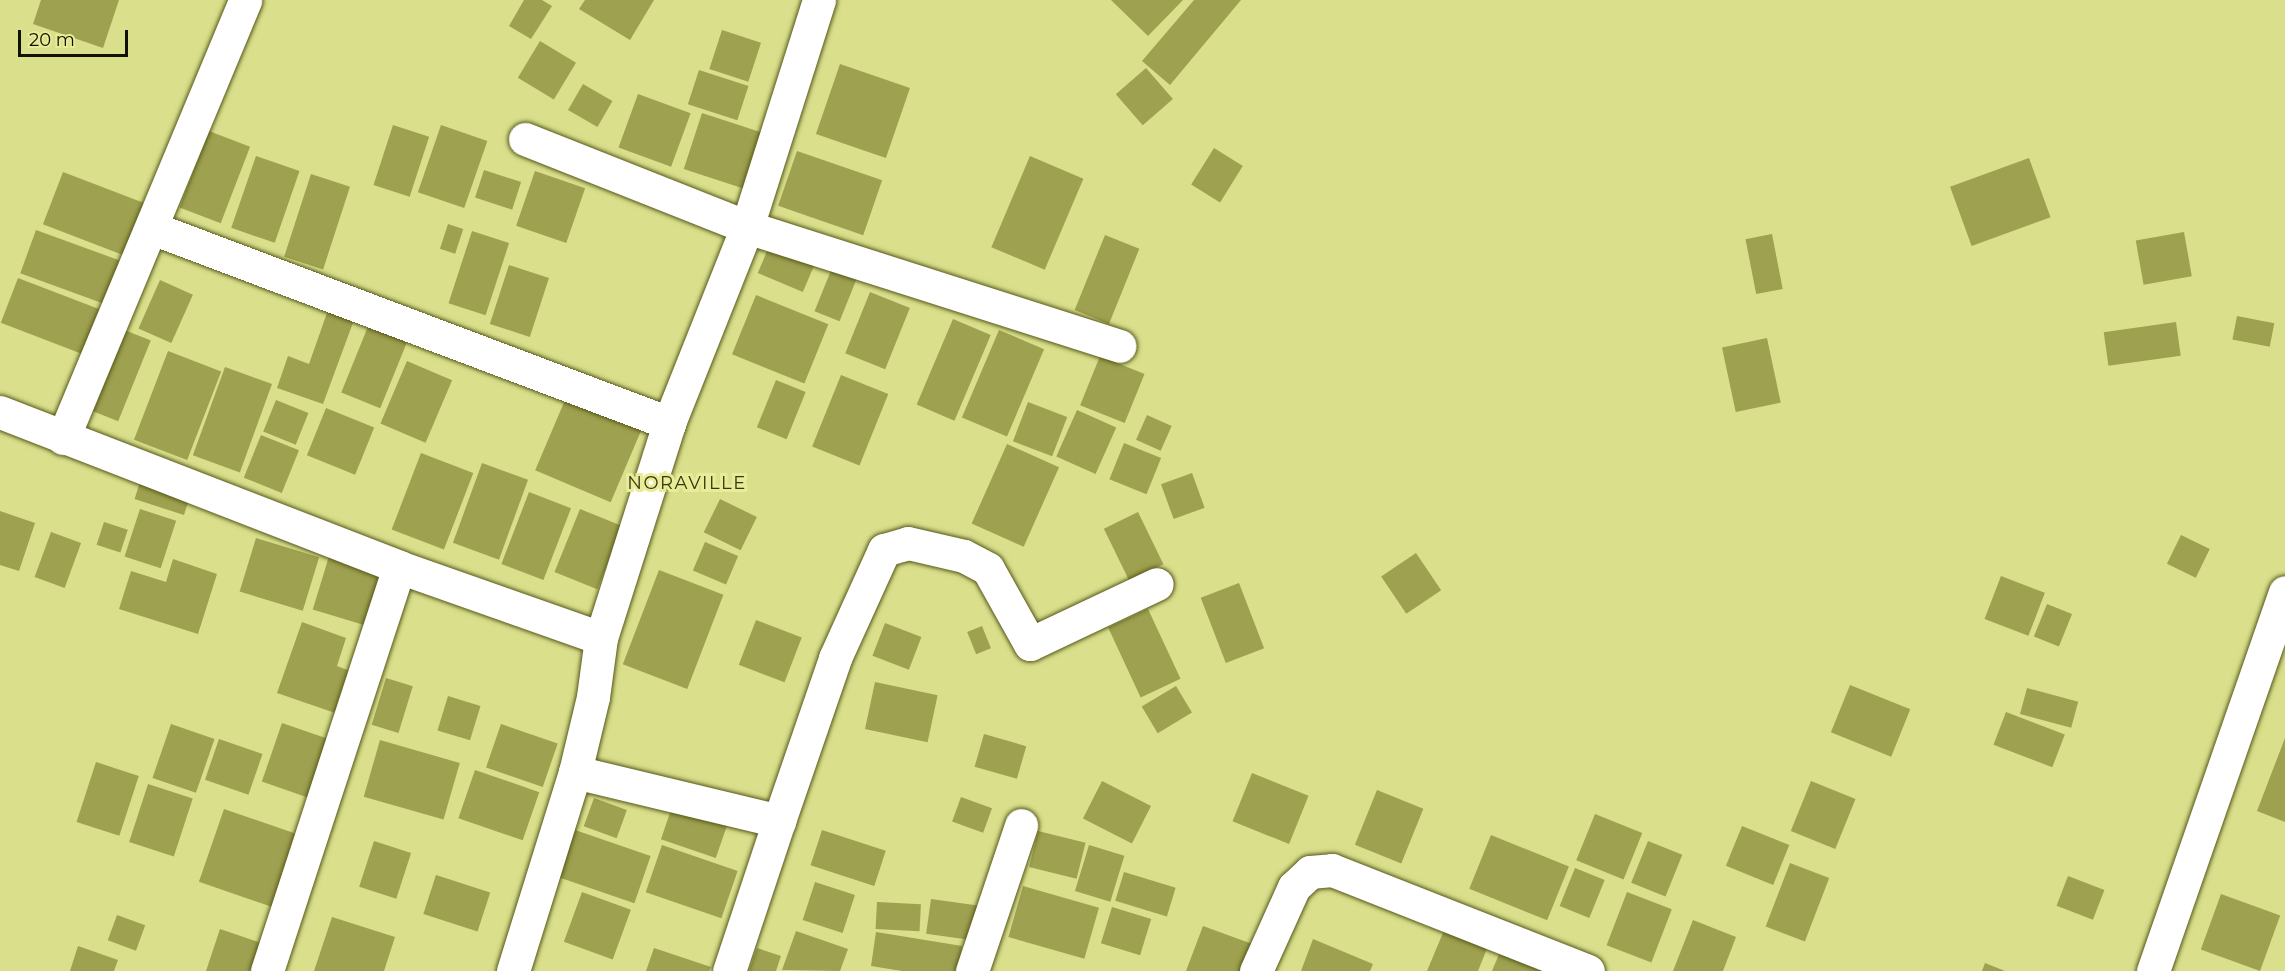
<!DOCTYPE html>
<style>
body{margin:0}
#map{position:relative;width:2285px;height:971px;overflow:hidden;background:#dadf8c;font-family:Montserrat,sans-serif}
div>[style]{position:absolute}
.building>*{inset:0;background:#9ea14f;transform-origin:0 0}
.roads{filter:drop-shadow(0 0 2px #565819) drop-shadow(0 0 2px #565819)}
.minor>*{height:33px;margin:-16.5px;padding:0 16.5px;transform-origin:16.5px;border-radius:16.5px;background:#fff}
span{translate:-50% -50%;white-space:nowrap;text-align:center;line-height:1.15;-webkit-text-stroke:6px #e8ec99;paint-order:stroke}
.neighbourhood-label{font-size:18px;color:#36370a;letter-spacing:1.5px}
.scale{position:absolute;left:18px;top:30px;width:110px;height:27px;box-sizing:border-box;border:3px solid #101100;border-top:0;padding-left:8px;font-size:18px;line-height:21px;white-space:nowrap;color:#101100;-webkit-text-stroke:4px #e8ec99;paint-order:stroke}
</style>
<div id="map">
<div class="building">
<div style="clip-path:polygon(41px 0,119px 0,103px 48px,33px 24px)"></div>
<div style="clip-path:polygon(524px 0,542px 0,552px 6px,531px 39px,509px 26px)"></div>
<div style="clip-path:polygon(585px 0,654px 0,630px 40px,579px 9px)"></div>
<div style="clip-path:polygon(1111px 0,1183px 0,1148px 36px)"></div>
<div style="clip-path:polygon(1194px 0,1241px 0,1170px 85px,1142px 61px)"></div>
<div style="left:722px;top:30px;width:41px;height:41px;rotate:18deg"></div>
<div style="left:540px;top:41px;width:42px;height:43px;rotate:31deg"></div>
<div style="left:840px;top:64px;width:74px;height:74px;rotate:19deg"></div>
<div style="left:1146px;top:68px;width:41px;height:40px;rotate:49deg"></div>
<div style="left:699px;top:70px;width:52px;height:36px;rotate:18deg"></div>
<div style="left:583px;top:84px;width:34px;height:30px;rotate:30deg"></div>
<div style="left:638px;top:94px;width:56px;height:57px;rotate:20deg"></div>
<div style="left:702px;top:113px;width:73px;height:59px;rotate:18deg"></div>
<div style="left:393px;top:125px;width:38px;height:63px;rotate:18deg"></div>
<div style="left:441px;top:125px;width:49px;height:71px;rotate:19deg"></div>
<div style="left:209px;top:131px;width:44px;height:82px;rotate:21deg"></div>
<div style="left:1214px;top:148px;width:34px;height:43px;rotate:32deg"></div>
<div style="left:797px;top:151px;width:90px;height:58px;rotate:19deg"></div>
<div style="left:256px;top:156px;width:46px;height:76px;rotate:19deg"></div>
<div style="left:1030px;top:156px;width:58px;height:99px;rotate:23deg"></div>
<div style="left:2029px;top:158px;width:63px;height:84px;rotate:70deg"></div>
<div style="left:484px;top:170px;width:39px;height:29px;rotate:18deg"></div>
<div style="left:535px;top:171px;width:53px;height:58px;rotate:19deg"></div>
<div style="left:63px;top:172px;width:91px;height:56px;rotate:21deg"></div>
<div style="left:311px;top:174px;width:41px;height:87px;rotate:18deg"></div>
<div style="left:448px;top:224px;width:16px;height:26px;rotate:18deg"></div>
<div style="left:36px;top:230px;width:97px;height:46px;rotate:20deg"></div>
<div style="left:472px;top:231px;width:39px;height:76px;rotate:18deg"></div>
<div style="left:2184px;top:232px;width:45px;height:49px;rotate:80deg"></div>
<div style="left:1772px;top:234px;width:56px;height:27px;rotate:79deg"></div>
<div style="left:1105px;top:235px;width:37px;height:81px;rotate:22deg"></div>
<div style="left:773px;top:237px;width:49px;height:39px;rotate:23deg"></div>
<div style="left:834px;top:263px;width:27px;height:52px;rotate:22deg"></div>
<div style="left:509px;top:265px;width:42px;height:62px;rotate:18deg"></div>
<div style="left:18px;top:278px;width:88px;height:48px;rotate:21deg"></div>
<div style="left:160px;top:280px;width:36px;height:53px;rotate:24deg"></div>
<div style="left:870px;top:292px;width:43px;height:66px;rotate:22deg"></div>
<div style="left:756px;top:295px;width:78px;height:64px;rotate:22deg"></div>
<div style="clip-path:polygon(328px 310px,354px 320px,323px 404px,277px 388px,288px 356px,309px 364px)"></div>
<div style="left:2237px;top:316px;width:38px;height:24px;rotate:11deg"></div>
<div style="left:953px;top:319px;width:41px;height:93px;rotate:23deg"></div>
<div style="left:2176px;top:322px;width:34px;height:73px;rotate:82deg"></div>
<div style="left:369px;top:324px;width:42px;height:74px;rotate:22deg"></div>
<div style="left:122px;top:329px;width:31px;height:87px;rotate:22deg"></div>
<div style="left:999px;top:330px;width:49px;height:95px;rotate:23deg"></div>
<div style="left:1767px;top:338px;width:66px;height:46px;rotate:78deg"></div>
<div style="left:168px;top:351px;width:57px;height:95px;rotate:21deg"></div>
<div style="left:1100px;top:356px;width:48px;height:53px;rotate:22deg"></div>
<div style="left:407px;top:361px;width:49px;height:68px;rotate:23deg"></div>
<div style="left:225px;top:367px;width:50px;height:94px;rotate:20deg"></div>
<div style="left:841px;top:375px;width:51px;height:77px;rotate:22deg"></div>
<div style="left:776px;top:380px;width:32px;height:51px;rotate:22deg"></div>
<div style="left:568px;top:393px;width:82px;height:84px;rotate:23deg"></div>
<div style="left:276px;top:400px;width:35px;height:34px;rotate:22deg"></div>
<div style="left:1028px;top:402px;width:42px;height:42px;rotate:21deg"></div>
<div style="left:326px;top:408px;width:52px;height:51px;rotate:22deg"></div>
<div style="left:1077px;top:410px;width:43px;height:51px;rotate:24deg"></div>
<div style="left:1147px;top:415px;width:27px;height:27px;rotate:24deg"></div>
<div style="left:261px;top:435px;width:41px;height:46px;rotate:22deg"></div>
<div style="left:1124px;top:443px;width:40px;height:39px;rotate:22deg"></div>
<div style="left:1007px;top:444px;width:57px;height:87px;rotate:24deg"></div>
<div style="left:421px;top:453px;width:56px;height:82px;rotate:21deg"></div>
<div style="left:482px;top:463px;width:49px;height:85px;rotate:20deg"></div>
<div style="left:1192px;top:473px;width:37px;height:33px;rotate:70deg"></div>
<div style="left:141px;top:479px;width:52px;height:21px;rotate:18deg"></div>
<div style="left:529px;top:492px;width:45px;height:77px;rotate:21deg"></div>
<div style="left:720px;top:499px;width:41px;height:37px;rotate:26deg"></div>
<div style="left:140px;top:509px;width:38px;height:50px;rotate:18deg"></div>
<div style="left:580px;top:509px;width:46px;height:68px;rotate:22deg"></div>
<div style="clip-path:polygon(0 511px,35px 523px,19px 571px,0 565px)"></div>
<div style="left:1138px;top:512px;width:58px;height:38px;rotate:64deg"></div>
<div style="left:104px;top:522px;width:25px;height:24px;rotate:18deg"></div>
<div style="left:51px;top:532px;width:32px;height:48px;rotate:20deg"></div>
<div style="left:2181px;top:535px;width:32px;height:32px;rotate:26deg"></div>
<div style="left:256px;top:538px;width:66px;height:56px;rotate:17deg"></div>
<div style="left:705px;top:542px;width:36px;height:31px;rotate:23deg"></div>
<div style="left:330px;top:553px;width:57px;height:59px;rotate:17deg"></div>
<div style="left:1416px;top:553px;width:45px;height:42px;rotate:56deg"></div>
<div style="clip-path:polygon(173px 559px,217px 574px,198px 634px,119px 609px,131px 571px,166px 582px)"></div>
<div style="left:659px;top:570px;width:69px;height:101px;rotate:21deg"></div>
<div style="left:2001px;top:576px;width:47px;height:46px;rotate:21deg"></div>
<div style="left:1239px;top:583px;width:70px;height:41px;rotate:69deg"></div>
<div style="left:2047px;top:604px;width:27px;height:35px;rotate:22deg"></div>
<div style="left:1148px;top:609px;width:77px;height:44px;rotate:65deg"></div>
<div style="left:756px;top:620px;width:49px;height:48px;rotate:21deg"></div>
<div style="clip-path:polygon(302px 622px,346px 638px,337px 666px,355px 673px,341px 715px,277px 693px)"></div>
<div style="left:885px;top:623px;width:39px;height:35px;rotate:21deg"></div>
<div style="left:982px;top:626px;width:24px;height:16px;rotate:68deg"></div>
<div style="left:386px;top:678px;width:28px;height:49px;rotate:17deg"></div>
<div style="left:875px;top:682px;width:64px;height:48px;rotate:12deg"></div>
<div style="left:1850px;top:685px;width:65px;height:51px;rotate:22deg"></div>
<div style="left:1176px;top:686px;width:31px;height:40px;rotate:59deg"></div>
<div style="left:2027px;top:688px;width:53px;height:27px;rotate:15deg"></div>
<div style="left:448px;top:696px;width:34px;height:36px;rotate:17deg"></div>
<div style="left:2006px;top:712px;width:63px;height:35px;rotate:21deg"></div>
<div style="left:282px;top:723px;width:53px;height:62px;rotate:19deg"></div>
<div style="left:171px;top:724px;width:46px;height:57px;rotate:19deg"></div>
<div style="left:501px;top:724px;width:60px;height:46px;rotate:19deg"></div>
<div style="left:984px;top:734px;width:44px;height:34px;rotate:16deg"></div>
<div style="clip-path:polygon(2285px 738px,2285px 822px,2257px 811px)"></div>
<div style="left:219px;top:739px;width:46px;height:43px;rotate:19deg"></div>
<div style="left:380px;top:740px;width:83px;height:59px;rotate:16deg"></div>
<div style="left:96px;top:762px;width:45px;height:63px;rotate:18deg"></div>
<div style="left:475px;top:770px;width:68px;height:51px;rotate:19deg"></div>
<div style="left:1252px;top:773px;width:61px;height:52px;rotate:22deg"></div>
<div style="left:1102px;top:781px;width:55px;height:42px;rotate:27deg"></div>
<div style="left:1811px;top:781px;width:48px;height:54px;rotate:22deg"></div>
<div style="left:148px;top:784px;width:47px;height:61px;rotate:18deg"></div>
<div style="left:1377px;top:790px;width:50px;height:59px;rotate:22deg"></div>
<div style="left:961px;top:797px;width:33px;height:26px;rotate:20deg"></div>
<div style="left:594px;top:798px;width:35px;height:30px;rotate:20deg"></div>
<div style="left:672px;top:807px;width:58px;height:34px;rotate:19deg"></div>
<div style="left:224px;top:809px;width:77px;height:77px;rotate:19deg"></div>
<div style="left:1595px;top:814px;width:51px;height:50px;rotate:22deg"></div>
<div style="left:1742px;top:826px;width:51px;height:43px;rotate:22deg"></div>
<div style="left:575px;top:830px;width:80px;height:50px;rotate:19deg"></div>
<div style="left:822px;top:830px;width:67px;height:37px;rotate:18deg"></div>
<div style="left:1038px;top:831px;width:49px;height:37px;rotate:14deg"></div>
<div style="left:1491px;top:835px;width:84px;height:58px;rotate:22deg"></div>
<div style="left:374px;top:841px;width:39px;height:48px;rotate:18deg"></div>
<div style="left:1648px;top:841px;width:37px;height:45px;rotate:22deg"></div>
<div style="left:662px;top:845px;width:80px;height:50px;rotate:19deg"></div>
<div style="left:1089px;top:845px;width:37px;height:48px;rotate:17deg"></div>
<div style="left:1790px;top:863px;width:42px;height:68px;rotate:21deg"></div>
<div style="left:1575px;top:868px;width:32px;height:41px;rotate:22deg"></div>
<div style="left:1124px;top:872px;width:54px;height:30px;rotate:17deg"></div>
<div style="left:436px;top:875px;width:57px;height:41px;rotate:18deg"></div>
<div style="left:2068px;top:876px;width:39px;height:32px;rotate:21deg"></div>
<div style="left:815px;top:882px;width:42px;height:40px;rotate:18deg"></div>
<div style="left:1023px;top:886px;width:79px;height:53px;rotate:16deg"></div>
<div style="left:582px;top:892px;width:52px;height:53px;rotate:20deg"></div>
<div style="left:1627px;top:892px;width:48px;height:57px;rotate:21deg"></div>
<div style="left:2221px;top:894px;width:63px;height:59px;rotate:20deg"></div>
<div style="left:931px;top:899px;width:49px;height:35px;rotate:8deg"></div>
<div style="left:877px;top:902px;width:44px;height:27px;rotate:3deg"></div>
<div style="left:1112px;top:907px;width:41px;height:38px;rotate:17deg"></div>
<div style="left:117px;top:915px;width:30px;height:27px;rotate:20deg"></div>
<div style="clip-path:polygon(332px 917px,395px 937px,384px 971px,314px 971px)"></div>
<div style="clip-path:polygon(1693px 920px,1736px 937px,1723px 971px,1673px 971px)"></div>
<div style="clip-path:polygon(1203px 926px,1255px 945px,1245px 971px,1186px 971px)"></div>
<div style="clip-path:polygon(1445px 928px,1488px 946px,1478px 971px,1427px 971px)"></div>
<div style="clip-path:polygon(220px 929px,261px 943px,251px 971px,206px 971px)"></div>
<div style="clip-path:polygon(796px 931px,848px 949px,840px 971px,782px 970px)"></div>
<div style="clip-path:polygon(876px 932px,962px 946px,958px 971px,902px 971px,871px 966px)"></div>
<div style="clip-path:polygon(1313px 939px,1373px 964px,1370px 971px,1301px 971px)"></div>
<div style="clip-path:polygon(78px 946px,118px 960px,114px 971px,70px 971px)"></div>
<div style="clip-path:polygon(1502px 947px,1547px 971px,1492px 971px)"></div>
<div style="clip-path:polygon(654px 948px,711px 967px,709px 971px,646px 971px)"></div>
<div style="clip-path:polygon(757px 948px,781px 956px,776px 971px,749px 971px)"></div>
<div style="clip-path:polygon(1985px 963px,2005px 971px,1982px 971px)"></div>
</div>
<div class="roads">
<div class="minor">
<div style="left:525px;top:139px;width:239px;rotate:21.6deg"></div>
<div style="left:747px;top:227px;width:391px;rotate:17.7deg"></div>
<div style="left:152px;top:228px;width:553px;rotate:20.67deg"></div>
<div style="left:0;top:412px;width:428px;rotate:21.2deg"></div>
<div style="left:399px;top:567px;width:214px;rotate:19.4deg"></div>
<div style="left:63px;top:438px;width:474px;rotate:-67.4deg"></div>
<div style="left:575px;top:772px;width:210px;rotate:13.5deg"></div>
<div style="left:779px;top:821px;width:158px;rotate:108.4deg"></div>
<div style="left:779px;top:821px;width:172px;rotate:-71deg"></div>
<div style="left:835px;top:658px;width:119px;rotate:-65.6deg"></div>
<div style="left:884px;top:550px;width:25px;rotate:-16deg"></div>
<div style="left:908px;top:543px;width:57px;rotate:13.1deg"></div>
<div style="left:964px;top:556px;width:27px;rotate:28deg"></div>
<div style="left:988px;top:569px;width:86px;rotate:60.8deg"></div>
<div style="left:1030px;top:644px;width:140px;rotate:-25.3deg"></div>
<div style="left:267px;top:971px;width:425px;rotate:-71.9deg"></div>
<div style="left:513px;top:971px;width:208px;rotate:-72.7deg"></div>
<div style="left:575px;top:772px;width:77px;rotate:-76.5deg"></div>
<div style="left:593px;top:697px;width:60px;rotate:-82.3deg"></div>
<div style="left:601px;top:638px;width:225px;rotate:-72.4deg"></div>
<div style="left:669px;top:423px;width:211px;rotate:-68.3deg"></div>
<div style="left:747px;top:227px;width:238px;rotate:-72.4deg"></div>
<div style="left:972px;top:971px;width:154px;rotate:-71.4deg"></div>
<div style="left:1256px;top:971px;width:92px;rotate:-65.7deg"></div>
<div style="left:1294px;top:887px;width:22px;rotate:-43deg"></div>
<div style="left:1310px;top:872px;width:22px;rotate:-5deg"></div>
<div style="left:1332px;top:870px;width:275px;rotate:21.5deg"></div>
<div style="left:2153px;top:971px;width:401px;rotate:-70.8deg"></div>
</div>
</div>
<div class="neighbourhood-label">
<span style="left:687px;top:483px">NORAVILLE</span>
</div>
<div class="scale">20 m</div>
</div>
